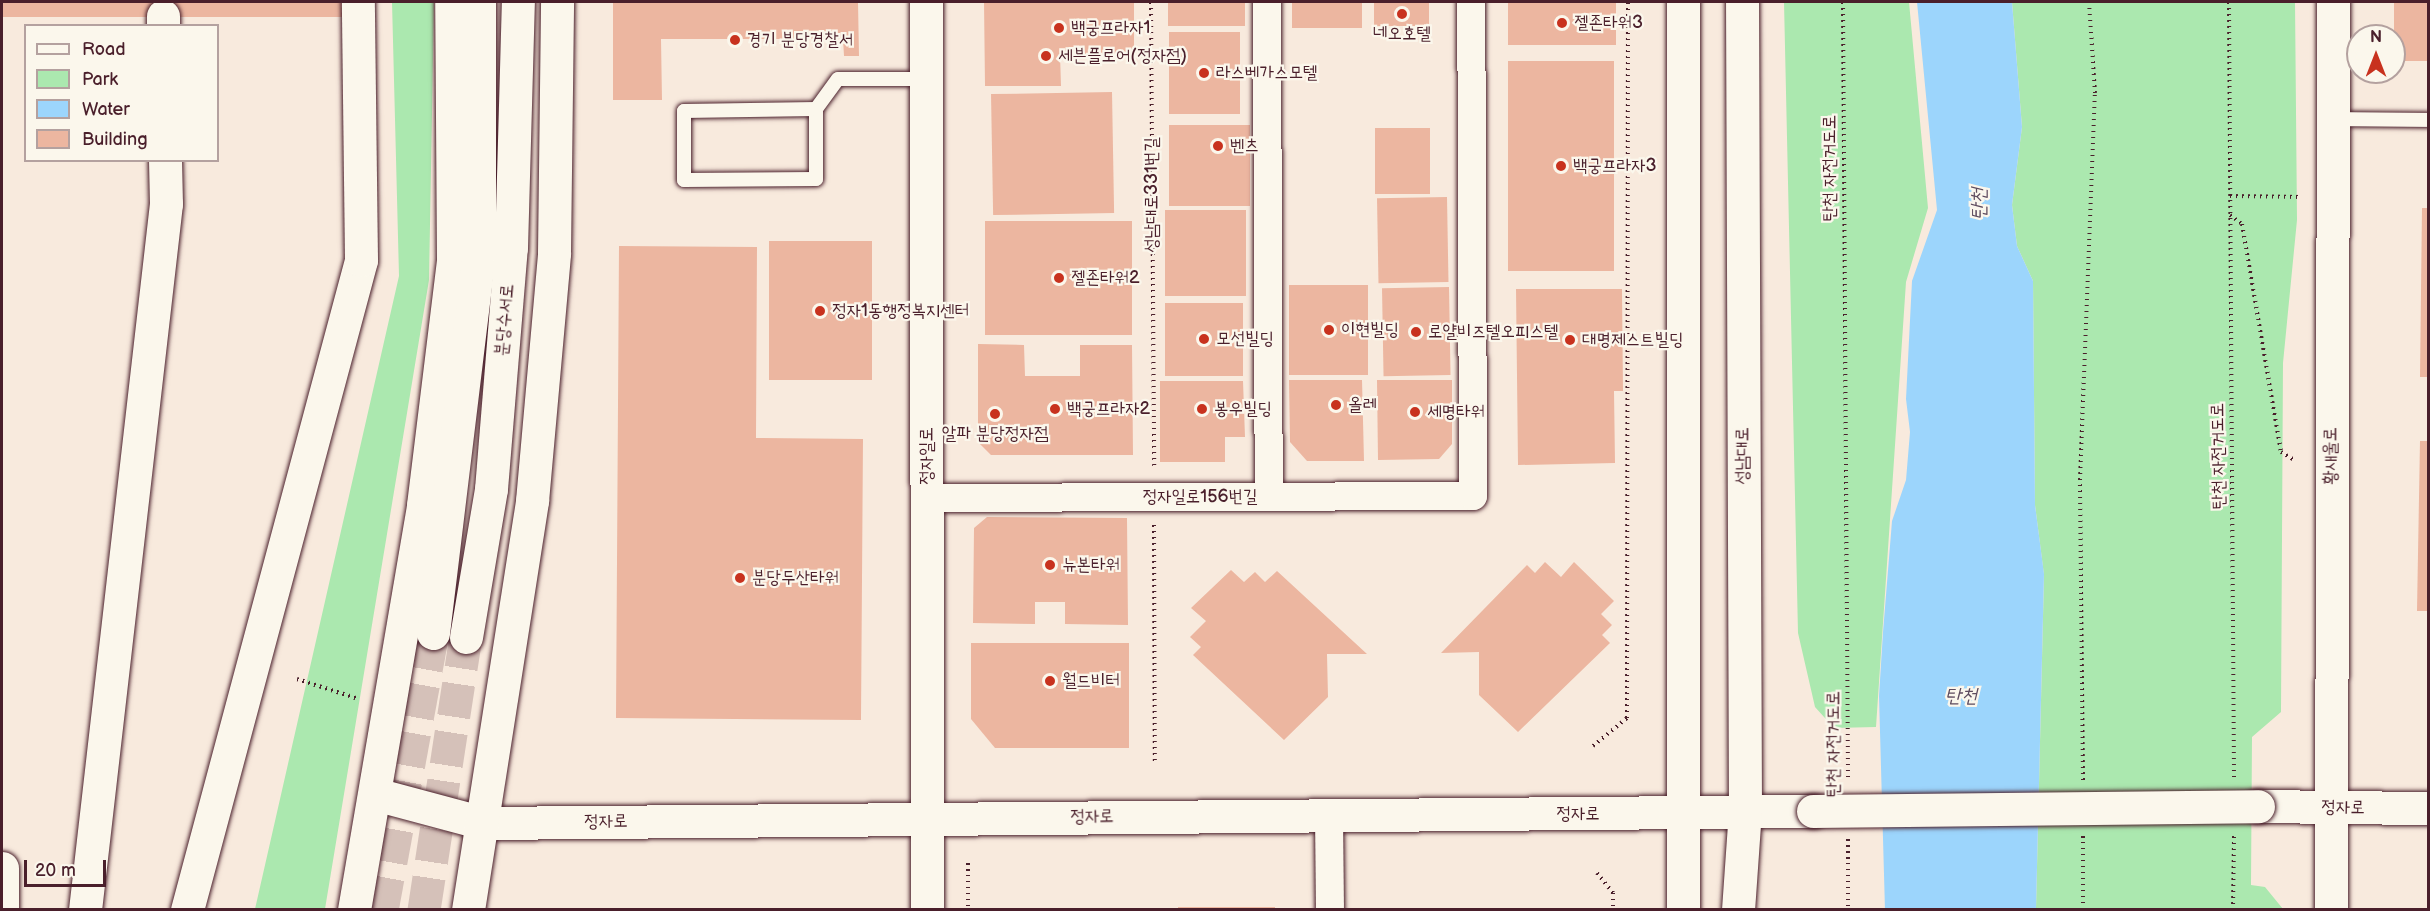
<!DOCTYPE html>
<meta charset="utf-8">
<style>
body{margin:0}
#map{position:relative;width:2430px;height:911px;overflow:hidden;background:#f8eadd;font-family:"Balsamiq Sans","Poor Story",sans-serif}
div>[style]{position:absolute}
.green>*{inset:0;background:#abe8af}
.water>*{inset:0;background:#9cd5fc}
.building>*{inset:0;background:#ecb6a0;transform-origin:0 0}
.trunk-tunnel>*{height:33px;margin-top:-16.5px;transform-origin:0;background:repeating-linear-gradient(90deg,#d5c1b9 0 33px,transparent 0 49px)}
.path>*{height:4px;margin-top:-2px;transform-origin:0;background:repeating-linear-gradient(90deg,#4a1f2b 0 1.5px,transparent 0 6px)}
.roads{filter:drop-shadow(0 0 2px #4a1f2b) drop-shadow(0 0 2px #4a1f2b)}
.service>*{height:14px;margin:-7px;padding:0 7px;transform-origin:7px;border-radius:7px;background:#fbf7ec}
.minor>*{height:28px;margin:-14px;padding:0 14px;transform-origin:14px;border-radius:14px;background:#fbf7ec}
.tertiary>*{height:33px;margin:-16.5px;padding:0 16.5px;transform-origin:16.5px;border-radius:16.5px;background:#fbf7ec}
.secondary>*{height:33px;margin:-16.5px;padding:0 16.5px;transform-origin:16.5px;border-radius:16.5px;background:#fbf7ec}
.primary>*{height:33px;margin:-16.5px;padding:0 16.5px;transform-origin:16.5px;border-radius:16.5px;background:#fbf7ec}
.trunk>*{height:33px;margin:-16.5px;padding:0 16.5px;transform-origin:16.5px;border-radius:16.5px;background:#fbf7ec}
.motorway>*{height:33px;margin:-16.5px;padding:0 16.5px;transform-origin:16.5px;border-radius:16.5px;background:#fbf7ec}
.bridges{filter:drop-shadow(0 0 2px #4a1f2b) drop-shadow(0 0 2px #4a1f2b)}
.tertiary-bridge>*{height:33px;margin:-16.5px;padding:0 16.5px;transform-origin:16.5px;border-radius:16.5px;background:#fbf7ec}
.dots>*{width:16px;height:16px;translate:-50% -50%;box-sizing:border-box;border:3px solid #fbf7ec;border-radius:50%}
span{translate:-50% -50%;white-space:nowrap;text-align:center;line-height:1.15;-webkit-text-stroke:4.5px #fbf7ec;paint-order:stroke}
.poi-label{font-size:18px;color:#4a1f2b}
.left{translate:0 -50%;text-align:left}
.street-label{font-size:18px;color:#4a1f2b}
.water-label{font-size:20px;color:#5e4c5f;font-style:italic}
.frame{position:absolute;inset:0;border:3px solid #4a1f2b;pointer-events:none}
.legend{position:absolute;left:24px;top:24px;width:195px;height:138px;box-sizing:border-box;background:#fbf7ec;border:2px solid #b4a19f;margin:0;padding:8px 10px;list-style:none;font-size:18px;color:#4a1f2b}
.legend li{display:flex;align-items:center;gap:12px;height:30px}
.legend b{width:30px;border:2px solid #b4a19f}
.north{position:absolute;left:2346px;top:24px;width:60px;height:60px;box-sizing:border-box;background:#fbf7ec;border:2px solid #b4a19f;border-radius:50%;rotate:0deg;font-size:16px;font-weight:700;line-height:24px;text-align:center;color:#4a1f2b}
.north::after{content:'';display:block;margin:auto;width:21px;height:27px;background:#c8321e;clip-path:polygon(50% 0,100% 100%,50% 72%,0 100%)}
.scale{position:absolute;left:24px;top:860px;width:82px;height:27px;box-sizing:border-box;border:3px solid #4a1f2b;border-top:0;padding-left:8px;font-size:18px;line-height:21px;white-space:nowrap;color:#4a1f2b;-webkit-text-stroke:4px #fbf7ec;paint-order:stroke}
</style>
<div id="map">
<div class="green">
<div style="clip-path:polygon(392px 2px,434px 2px,429px 280px,325px 909px,255px 909px,399px 276px)"></div>
<div style="clip-path:polygon(1784px 2px,1909px 2px,1928px 208px,1906px 282px,1876px 727px,1834px 728px,1815px 707px,1798px 633px)"></div>
<div style="clip-path:polygon(2012px 2px,2295px 2px,2297px 220px,2283px 363px,2281px 712px,2252px 737px,2251px 885px,2265px 887px,2283px 909px,2036px 909px,2044px 575px,2035px 505px,2033px 281px,2017px 246px,2012px 205px,2022px 127px)"></div>
</div>
<div class="water">
<div style="clip-path:polygon(1917px 2px,2012px 2px,2022px 127px,2012px 205px,2017px 246px,2033px 281px,2035px 505px,2044px 574px,2036px 909px,1885px 910px,1879px 696px,1883px 632px,1892px 521px,1906px 480px,1910px 432px,1906px 399px,1912px 281px,1937px 210px)"></div>
</div>
<div class="building">
<div style="left:2px;top:2px;width:368px;height:15px"></div>
<div style="clip-path:polygon(613px 2px,858px 2px,859px 56px,844px 56px,843px 39px,661px 39px,662px 100px,613px 100px)"></div>
<div style="clip-path:polygon(984px 2px,1134px 2px,1134px 55px,1060px 54px,1061px 86px,985px 86px)"></div>
<div style="left:1168px;top:2px;width:77px;height:24px"></div>
<div style="left:1292px;top:2px;width:70px;height:26px"></div>
<div style="left:1374px;top:2px;width:55px;height:24px"></div>
<div style="left:1508px;top:2px;width:108px;height:43px"></div>
<div style="left:2394px;top:2px;width:34px;height:59px"></div>
<div style="left:1240px;top:32px;width:82px;height:71px;rotate:90deg"></div>
<div style="left:1508px;top:61px;width:106px;height:210px"></div>
<div style="left:1112px;top:92px;width:121px;height:121px;rotate:89deg"></div>
<div style="left:1169px;top:125px;width:81px;height:81px"></div>
<div style="left:1375px;top:128px;width:55px;height:66px"></div>
<div style="left:1447px;top:197px;width:85px;height:70px;rotate:89deg"></div>
<div style="clip-path:polygon(2422px 208px,2428px 208px,2428px 377px,2420px 377px)"></div>
<div style="left:1165px;top:210px;width:81px;height:86px"></div>
<div style="left:1132px;top:221px;width:114px;height:147px;rotate:90deg"></div>
<div style="left:769px;top:241px;width:103px;height:139px"></div>
<div style="clip-path:polygon(619px 246px,757px 247px,756px 438px,863px 439px,861px 720px,616px 718px)"></div>
<div style="left:1289px;top:285px;width:79px;height:90px"></div>
<div style="left:1449px;top:287px;width:88px;height:67px;rotate:89deg"></div>
<div style="clip-path:polygon(1516px 289px,1622px 289px,1623px 391px,1614px 391px,1615px 463px,1518px 465px)"></div>
<div style="left:1165px;top:303px;width:78px;height:73px"></div>
<div style="clip-path:polygon(978px 344px,1024px 345px,1025px 376px,1080px 376px,1080px 345px,1132px 345px,1133px 455px,991px 455px,978px 442px)"></div>
<div style="clip-path:polygon(1289px 380px,1362px 380px,1364px 461px,1307px 461px,1290px 442px)"></div>
<div style="clip-path:polygon(1377px 380px,1452px 380px,1452px 444px,1439px 459px,1378px 460px)"></div>
<div style="clip-path:polygon(1160px 381px,1243px 381px,1245px 437px,1225px 437px,1225px 462px,1160px 462px)"></div>
<div style="clip-path:polygon(2420px 441px,2428px 441px,2428px 611px,2417px 611px)"></div>
<div style="clip-path:polygon(987px 517px,1127px 518px,1128px 625px,1065px 624px,1065px 602px,1035px 602px,1035px 624px,973px 623px,974px 528px)"></div>
<div style="clip-path:polygon(1545px 562px,1561px 577px,1574px 562px,1614px 601px,1601px 614px,1612px 625px,1602px 635px,1610px 643px,1518px 732px,1479px 695px,1479px 652px,1441px 653px,1527px 565px,1535px 573px)"></div>
<div style="clip-path:polygon(1231px 570px,1244px 582px,1255px 572px,1265px 582px,1277px 571px,1367px 654px,1327px 654px,1328px 697px,1284px 740px,1193px 655px,1201px 647px,1190px 637px,1206px 621px,1191px 608px)"></div>
<div style="clip-path:polygon(971px 643px,1129px 643px,1129px 748px,995px 748px,971px 719px)"></div>
<div style="left:1178px;top:907px;width:97px;height:2px"></div>
</div>
<div class="trunk-tunnel">
<div style="left:382px;top:910px;width:282px;rotate:-79.6deg"></div>
<div style="left:424px;top:910px;width:276px;rotate:-81.3deg"></div>
</div>
<div class="path">
<div style="left:1151px;top:2px;width:468px;rotate:89.6deg"></div>
<div style="left:1843px;top:2px;width:779px;rotate:89.63deg"></div>
<div style="left:2229px;top:2px;width:776px;rotate:89.63deg"></div>
<div style="left:2230px;top:196px;width:71px;rotate:0.8deg"></div>
<div style="left:2230px;top:215px;width:15px;rotate:37deg"></div>
<div style="left:2242px;top:224px;width:231px;rotate:80.3deg"></div>
<div style="left:2281px;top:452px;width:17px;rotate:31deg"></div>
<div style="left:1154px;top:525px;width:239px;rotate:89.8deg"></div>
<div style="left:297px;top:679px;width:65px;rotate:17.9deg"></div>
<div style="left:1593px;top:746px;width:44px;rotate:-39.5deg"></div>
<div style="left:1627px;top:718px;width:716px;rotate:-89.92deg"></div>
<div style="left:2083px;top:780px;width:300px;rotate:-90.6deg"></div>
<div style="left:2080px;top:480px;width:387px;rotate:-87.8deg"></div>
<div style="left:2095px;top:93px;width:91px;rotate:-93.8deg"></div>
<div style="left:2083px;top:836px;width:74px;rotate:90deg"></div>
<div style="left:1848px;top:839px;width:71px;rotate:90deg"></div>
<div style="left:968px;top:863px;width:47px;rotate:90deg"></div>
<div style="left:1597px;top:873px;width:26px;rotate:51deg"></div>
<div style="left:1613px;top:893px;width:17px;rotate:90deg"></div>
<div style="left:2233px;top:910px;width:74px;rotate:-89.2deg"></div>
</div>
<div class="roads">
<div class="service">
<div style="left:816px;top:109px;width:132px;rotate:179.1deg"></div>
<div style="left:684px;top:111px;width:69px;rotate:90deg"></div>
<div style="left:684px;top:180px;width:132px;rotate:-0.4deg"></div>
<div style="left:816px;top:179px;width:70px;rotate:-90deg"></div>
<div style="left:816px;top:109px;width:37px;rotate:-54deg"></div>
<div style="left:838px;top:79px;width:88px"></div>
<div style="left:2334px;top:119px;width:94px;rotate:0.6deg"></div>
</div>
<div class="minor">
<div style="left:1267px;top:2px;width:495px;rotate:89.8deg"></div>
<div style="left:927px;top:498px;width:546px;rotate:-0.21deg"></div>
<div style="left:1473px;top:496px;width:494px;rotate:-90.2deg"></div>
<div style="left:1329px;top:815px;width:95px;rotate:89.4deg"></div>
</div>
<div class="tertiary">
<div style="left:926px;top:2px;width:908px;rotate:89.94deg"></div>
<div style="left:375px;top:794px;width:112px;rotate:15deg"></div>
<div style="left:483px;top:823px;width:1330px;rotate:-0.52deg"></div>
<div style="left:2258px;top:806px;width:170px;rotate:0.7deg"></div>
</div>
<div class="secondary">
<div style="left:2331px;top:910px;width:908px;rotate:-89.87deg"></div>
</div>
<div class="primary">
<div style="left:1683px;top:2px;width:908px;rotate:90deg"></div>
<div style="left:354px;top:910px;width:411px;rotate:-80.3deg"></div>
<div style="left:423px;top:505px;width:248px;rotate:-83deg"></div>
<div style="left:453px;top:259px;width:257px;rotate:-90.4deg"></div>
<div style="left:468px;top:910px;width:414px;rotate:-81.1deg"></div>
<div style="left:532px;top:501px;width:249px;rotate:-84.9deg"></div>
<div style="left:554px;top:253px;width:251px;rotate:-89.3deg"></div>
<div style="left:1738px;top:910px;width:99px;rotate:-86deg"></div>
<div style="left:1745px;top:811px;width:809px;rotate:-90.21deg"></div>
</div>
<div class="trunk">
<div style="left:433px;top:633px;width:384px;rotate:-83.1deg"></div>
<div style="left:479px;top:252px;width:250px;rotate:-90deg"></div>
<div style="left:466px;top:637px;width:150px;rotate:-80.4deg"></div>
<div style="left:491px;top:489px;width:242px;rotate:-85.3deg"></div>
<div style="left:511px;top:248px;width:246px;rotate:-88.4deg"></div>
</div>
<div class="motorway">
<div style="left:163px;top:16px;width:10px;rotate:90deg"></div>
<div style="left:2px;top:868px;width:42px;rotate:90deg"></div>
<div style="left:85px;top:910px;width:711px;rotate:-83.46deg"></div>
<div style="left:166px;top:204px;width:44px;rotate:-91.3deg"></div>
<div style="left:187px;top:910px;width:673px;rotate:-75.01deg"></div>
<div style="left:361px;top:260px;width:258px;rotate:-90.7deg"></div>
</div>
</div>
<div class="bridges">
<div class="tertiary-bridge">
<div style="left:1813px;top:811px;width:445px;rotate:-0.6deg"></div>
</div>
</div>
<div class="dots">
<div style="left:1402px;top:14px;background:#c8321e"></div>
<div style="left:1562px;top:23px;background:#c8321e"></div>
<div style="left:1059px;top:28px;background:#c8321e"></div>
<div style="left:735px;top:40px;background:#c8321e"></div>
<div style="left:1046px;top:56px;background:#c8321e"></div>
<div style="left:1204px;top:73px;background:#c8321e"></div>
<div style="left:1218px;top:146px;background:#c8321e"></div>
<div style="left:1561px;top:166px;background:#c8321e"></div>
<div style="left:1059px;top:278px;background:#c8321e"></div>
<div style="left:820px;top:311px;background:#c8321e"></div>
<div style="left:1329px;top:330px;background:#c8321e"></div>
<div style="left:1416px;top:332px;background:#c8321e"></div>
<div style="left:1204px;top:339px;background:#c8321e"></div>
<div style="left:1570px;top:340px;background:#c8321e"></div>
<div style="left:1336px;top:405px;background:#c8321e"></div>
<div style="left:1055px;top:409px;background:#c8321e"></div>
<div style="left:1202px;top:409px;background:#c8321e"></div>
<div style="left:1415px;top:412px;background:#c8321e"></div>
<div style="left:995px;top:414px;background:#c8321e"></div>
<div style="left:1050px;top:565px;background:#c8321e"></div>
<div style="left:740px;top:578px;background:#c8321e"></div>
<div style="left:1050px;top:681px;background:#c8321e"></div>
</div>
<div class="poi-label">
<span class="left" style="left:1574px;top:23px">젤존타워3</span>
<span class="left" style="left:1071px;top:28px">백궁프라자1</span>
<span style="left:1402px;top:34px">네오호텔</span>
<span class="left" style="left:747px;top:40px">경기 분당경찰서</span>
<span class="left" style="left:1058px;top:56px">세븐플로어(정자점)</span>
<span class="left" style="left:1216px;top:73px">라스베가스모텔</span>
<span class="left" style="left:1230px;top:146px">벤츠</span>
<span class="left" style="left:1573px;top:166px">백궁프라자3</span>
<span class="left" style="left:1071px;top:278px">젤존타워2</span>
<span class="left" style="left:832px;top:311px">정자1동행정복지센터</span>
<span class="left" style="left:1341px;top:330px">이현빌딩</span>
<span class="left" style="left:1428px;top:332px">로얄비즈텔오피스텔</span>
<span class="left" style="left:1216px;top:339px">모선빌딩</span>
<span class="left" style="left:1582px;top:340px">대명제스트빌딩</span>
<span class="left" style="left:1348px;top:405px">올레</span>
<span class="left" style="left:1067px;top:409px">백궁프라자2</span>
<span class="left" style="left:1214px;top:409px">봉우빌딩</span>
<span class="left" style="left:1427px;top:412px">세명타워</span>
<span style="left:995px;top:434px">알파 분당정자점</span>
<span class="left" style="left:1062px;top:565px">뉴본타워</span>
<span class="left" style="left:752px;top:578px">분당두산타워</span>
<span class="left" style="left:1062px;top:681px">월드비터</span>
</div>
<div class="street-label">
<span style="left:1830px;top:168px;rotate:-90deg">탄천 자전거도로</span>
<span style="left:1152px;top:195px;rotate:-90deg">성남대로331번길</span>
<span style="left:505px;top:320px;rotate:-85deg">분당수서로</span>
<span style="left:927px;top:456px;rotate:-90deg">정자일로</span>
<span style="left:1743px;top:456px;rotate:-90deg">성남대로</span>
<span style="left:2219px;top:456px;rotate:-91deg">탄천 자전거도로</span>
<span style="left:2331px;top:456px;rotate:-90deg">황새울로</span>
<span style="left:1200px;top:497px">정자일로156번길</span>
<span style="left:1834px;top:744px;rotate:-90deg">탄천 자전거도로</span>
<span style="left:2343px;top:808px;rotate:1deg">정자로</span>
<span style="left:1578px;top:814px">정자로</span>
<span style="left:1092px;top:817px;rotate:-1deg">정자로</span>
<span style="left:606px;top:822px;rotate:-1deg">정자로</span>
</div>
<div class="water-label">
<span style="left:1979px;top:204px;rotate:-90deg">탄천</span>
<span style="left:1961px;top:696px">탄천</span>
</div>
<div class="frame"></div>
<ul class="legend">
<li><b style="height:8px;background:#fbf7ec"></b>Road</li>
<li><b style="height:16px;background:#abe8af"></b>Park</li>
<li><b style="height:16px;background:#9cd5fc"></b>Water</li>
<li><b style="height:16px;background:#ecb6a0"></b>Building</li>
</ul>
<div class="north">N</div>
<div class="scale">20 m</div>
</div>
